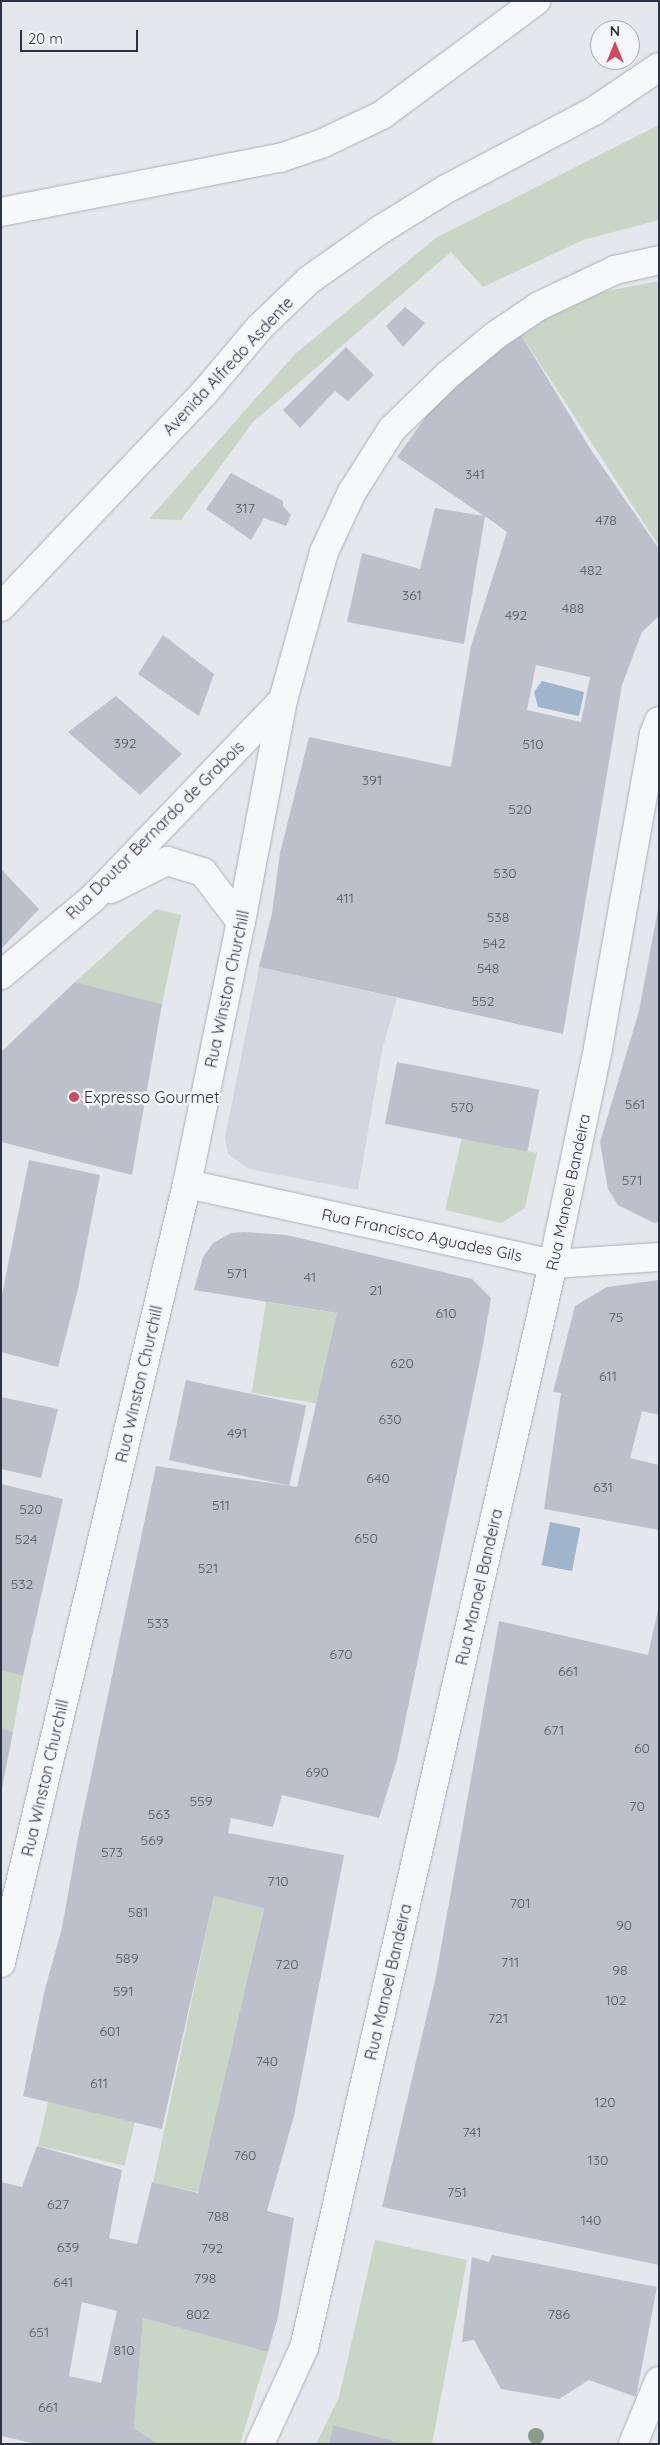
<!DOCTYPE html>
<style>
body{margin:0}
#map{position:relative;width:660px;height:2445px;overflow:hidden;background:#e4e7ec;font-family:Quicksand,sans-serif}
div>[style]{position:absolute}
.built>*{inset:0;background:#d2d6de}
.green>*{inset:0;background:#c9d6c5;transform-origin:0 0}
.water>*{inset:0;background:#9eb5cc;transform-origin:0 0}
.building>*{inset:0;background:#bbc0ca;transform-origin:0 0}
.roads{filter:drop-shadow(0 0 1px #a9aeb7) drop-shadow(0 0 1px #a9aeb7)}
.minor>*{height:28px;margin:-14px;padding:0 14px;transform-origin:14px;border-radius:14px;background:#f7f8fa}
.tertiary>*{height:28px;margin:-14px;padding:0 14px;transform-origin:14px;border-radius:14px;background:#f7f8fa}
.trees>*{width:16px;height:16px;margin:-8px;border-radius:50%;background:#899d88}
.dots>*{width:14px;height:14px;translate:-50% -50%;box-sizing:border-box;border:2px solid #f4f6f9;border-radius:50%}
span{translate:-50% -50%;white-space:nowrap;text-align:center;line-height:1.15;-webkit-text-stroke:5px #f4f6f9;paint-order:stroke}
.number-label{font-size:14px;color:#4f5766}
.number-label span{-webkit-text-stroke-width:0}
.street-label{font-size:16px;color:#2b3445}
.poi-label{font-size:16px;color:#2b3445}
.left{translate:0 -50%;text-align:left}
.frame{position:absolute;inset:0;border:2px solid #2b3445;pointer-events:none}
.north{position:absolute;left:590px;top:20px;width:50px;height:50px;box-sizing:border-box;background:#f4f6f9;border:1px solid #a4a8b1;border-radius:50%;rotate:0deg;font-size:14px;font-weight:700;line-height:20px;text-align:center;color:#2b3445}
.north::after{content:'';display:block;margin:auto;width:18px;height:22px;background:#d2475c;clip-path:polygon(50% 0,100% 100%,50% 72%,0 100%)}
.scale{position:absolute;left:20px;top:30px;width:118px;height:22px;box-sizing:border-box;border:2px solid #2b3445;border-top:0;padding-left:6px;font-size:15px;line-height:18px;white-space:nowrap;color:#2b3445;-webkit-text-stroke:4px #f4f6f9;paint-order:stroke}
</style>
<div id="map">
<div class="built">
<div style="clip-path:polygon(259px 967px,397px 998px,382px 1050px,358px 1190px,249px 1169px,228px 1154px,225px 1137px)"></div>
</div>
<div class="green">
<div style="clip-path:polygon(659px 125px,659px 220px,583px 240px,483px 287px,451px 252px,253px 422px,181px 520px,149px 519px,295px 354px,437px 237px)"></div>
<div style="clip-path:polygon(659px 281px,659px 546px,518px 330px,597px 293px)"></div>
<div style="clip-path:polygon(156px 909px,181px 915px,162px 1004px,75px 982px)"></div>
<div style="clip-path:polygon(462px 1138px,537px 1153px,525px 1208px,501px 1223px,445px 1210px)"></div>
<div style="left:266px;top:1302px;width:72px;height:92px;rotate:9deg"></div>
<div style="clip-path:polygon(1px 1670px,23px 1676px,13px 1732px,1px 1728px)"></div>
<div style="left:214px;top:1896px;width:51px;height:293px;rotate:12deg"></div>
<div style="left:48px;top:2102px;width:89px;height:45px;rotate:13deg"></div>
<div style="clip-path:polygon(375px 2240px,467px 2260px,432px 2444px,404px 2444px,333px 2425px,329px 2444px,316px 2444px,339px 2397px)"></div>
<div style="clip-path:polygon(143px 2318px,268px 2352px,240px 2444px,158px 2444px,134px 2428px)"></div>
</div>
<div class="water">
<div style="clip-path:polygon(542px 681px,584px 692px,579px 716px,538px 707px,534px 692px)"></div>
<div style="left:550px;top:1522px;width:31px;height:44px;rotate:11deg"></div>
</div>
<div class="building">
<div style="clip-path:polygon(405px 307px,425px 323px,403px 347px,386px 326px)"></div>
<div style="clip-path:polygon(evenodd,518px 330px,591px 450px,659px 549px,659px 616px,642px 632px,622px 685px,563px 1034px,259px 967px,272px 913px,280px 853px,309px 737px,451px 767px,471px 646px,507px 532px,485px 516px,464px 644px,347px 622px,362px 553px,420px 569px,435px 508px,484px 516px,397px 457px,439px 398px,518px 330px,536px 665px,590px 677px,581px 722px,527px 710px,536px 665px)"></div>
<div style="clip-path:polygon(346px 347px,374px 375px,348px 401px,335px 391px,300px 428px,283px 410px)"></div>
<div style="clip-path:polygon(231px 473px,283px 501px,283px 506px,291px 515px,286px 526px,264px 518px,251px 540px,206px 509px)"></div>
<div style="clip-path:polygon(163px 635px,214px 674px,199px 716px,138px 674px)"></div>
<div style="clip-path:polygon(116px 696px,182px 754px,140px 795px,68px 732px)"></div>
<div style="clip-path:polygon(1px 869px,39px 909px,1px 949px)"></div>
<div style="clip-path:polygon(658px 909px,659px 1222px,654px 1223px,618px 1205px,608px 1189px,600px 1142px,639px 1011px)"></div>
<div style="clip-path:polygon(75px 982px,162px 1004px,132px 1175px,1px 1142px,1px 1052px)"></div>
<div style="left:397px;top:1062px;width:145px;height:63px;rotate:11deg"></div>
<div style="clip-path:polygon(29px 1160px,100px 1175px,78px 1289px,58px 1367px,1px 1352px,1px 1300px)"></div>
<div style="clip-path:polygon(evenodd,244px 1232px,287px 1235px,472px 1279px,491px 1298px,482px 1351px,397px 1760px,379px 1818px,282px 1795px,273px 1827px,231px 1818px,228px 1833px,344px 1855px,294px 2116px,267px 2211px,294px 2218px,278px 2317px,268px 2352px,143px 2318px,134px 2428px,158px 2444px,36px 2444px,1px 2436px,1px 2182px,22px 2187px,37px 2146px,122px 2170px,109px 2238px,137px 2244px,152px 2182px,198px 2193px,264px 1908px,214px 1896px,162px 2129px,23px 2096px,45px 1989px,62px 1928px,78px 1838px,156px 1466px,297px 1487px,337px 1313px,194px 1290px,203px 1257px,213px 1243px,231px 1233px,244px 1232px,82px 2302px,117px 2311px,101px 2383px,69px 2376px,82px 2302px)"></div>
<div style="clip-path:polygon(659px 1280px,659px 1415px,642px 1411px,630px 1458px,659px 1465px,659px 1530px,544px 1509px,561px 1393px,553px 1392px,575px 1306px,607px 1287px)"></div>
<div style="left:186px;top:1380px;width:123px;height:82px;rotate:12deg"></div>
<div style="clip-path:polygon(1px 1397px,58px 1409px,41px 1478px,1px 1469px)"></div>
<div style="clip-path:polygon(1px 1484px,63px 1499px,23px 1676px,1px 1670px)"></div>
<div style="clip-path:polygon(659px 1605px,659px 2265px,382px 2207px,436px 1976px,499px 1621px,648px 1655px)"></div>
<div style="clip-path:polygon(1px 1728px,13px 1732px,2px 1788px,1px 1788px)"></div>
<div style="clip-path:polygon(492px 2255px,657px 2287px,636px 2397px,589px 2380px,559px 2399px,501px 2389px,474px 2340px,462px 2342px,472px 2257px,489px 2262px)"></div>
<div style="clip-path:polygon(333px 2425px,401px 2443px,401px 2444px,329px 2444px)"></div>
</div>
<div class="roads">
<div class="minor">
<div style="left:1px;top:212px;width:284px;rotate:-11deg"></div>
<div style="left:280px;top:158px;width:43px;rotate:-18.9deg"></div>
<div style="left:321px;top:144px;width:68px;rotate:-25.4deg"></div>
<div style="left:382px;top:115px;width:192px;rotate:-36.5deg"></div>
<div style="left:111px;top:889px;width:63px;rotate:-26.6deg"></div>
<div style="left:167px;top:861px;width:38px;rotate:17deg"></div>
<div style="left:203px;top:872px;width:63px;rotate:52.8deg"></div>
<div style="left:1px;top:975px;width:120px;rotate:-39.9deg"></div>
<div style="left:93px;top:898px;width:274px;rotate:-46.2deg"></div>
<div style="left:187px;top:1184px;width:375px;rotate:12.3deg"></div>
<div style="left:553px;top:1264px;width:106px;rotate:-3.8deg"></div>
<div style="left:1px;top:1963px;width:801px;rotate:-76.57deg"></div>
<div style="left:187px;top:1184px;width:268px;rotate:-78.4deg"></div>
<div style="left:241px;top:922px;width:226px;rotate:-79.3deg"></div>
<div style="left:283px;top:700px;width:154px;rotate:-74.5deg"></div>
<div style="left:324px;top:552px;width:66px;rotate:-65deg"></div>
<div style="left:352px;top:492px;width:75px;rotate:-57.6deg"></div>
<div style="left:392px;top:429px;width:79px;rotate:-44deg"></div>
<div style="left:449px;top:374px;width:61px;rotate:-39.7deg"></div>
<div style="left:496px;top:335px;width:52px;rotate:-34deg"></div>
<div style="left:539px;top:306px;width:84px;rotate:-25.3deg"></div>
<div style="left:615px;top:270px;width:45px;rotate:-12.8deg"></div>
<div style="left:260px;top:2444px;width:106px;rotate:-65.4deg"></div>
<div style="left:304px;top:2348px;width:1112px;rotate:-77.06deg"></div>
<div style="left:553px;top:1264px;width:221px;rotate:-78.2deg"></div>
<div style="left:598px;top:1048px;width:319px;rotate:-79.9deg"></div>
<div style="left:654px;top:734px;width:14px;rotate:-69deg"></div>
<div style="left:633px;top:2444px;width:68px;rotate:-67.6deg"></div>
</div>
<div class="tertiary">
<div style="left:1px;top:607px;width:296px;rotate:-46.5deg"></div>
<div style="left:205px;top:392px;width:84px;rotate:-49.8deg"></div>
<div style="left:259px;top:328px;width:69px;rotate:-43.8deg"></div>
<div style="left:309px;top:280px;width:87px;rotate:-35.2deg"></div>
<div style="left:380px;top:230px;width:78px;rotate:-31.8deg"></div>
<div style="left:446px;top:189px;width:167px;rotate:-27.8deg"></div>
<div style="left:594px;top:111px;width:78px;rotate:-34.1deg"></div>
</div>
</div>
<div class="trees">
<div style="left:536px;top:2436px"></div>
</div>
<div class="dots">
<div style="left:74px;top:1097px;background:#d2475c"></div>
</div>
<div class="number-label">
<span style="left:475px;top:474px">341</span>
<span style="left:245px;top:508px">317</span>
<span style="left:606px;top:520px">478</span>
<span style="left:591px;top:570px">482</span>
<span style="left:412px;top:595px">361</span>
<span style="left:573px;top:608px">488</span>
<span style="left:516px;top:615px">492</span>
<span style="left:125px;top:743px">392</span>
<span style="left:533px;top:744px">510</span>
<span style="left:372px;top:780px">391</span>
<span style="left:520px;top:809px">520</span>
<span style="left:505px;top:873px">530</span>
<span style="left:345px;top:898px">411</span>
<span style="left:498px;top:917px">538</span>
<span style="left:494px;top:943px">542</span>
<span style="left:488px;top:968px">548</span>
<span style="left:483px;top:1001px">552</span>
<span style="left:635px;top:1104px">561</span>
<span style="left:462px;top:1107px">570</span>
<span style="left:632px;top:1180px">571</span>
<span style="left:237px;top:1273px">571</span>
<span style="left:310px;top:1277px">41</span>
<span style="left:376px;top:1290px">21</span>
<span style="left:446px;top:1313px">610</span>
<span style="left:616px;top:1317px">75</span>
<span style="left:402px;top:1363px">620</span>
<span style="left:608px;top:1376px">611</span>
<span style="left:390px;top:1419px">630</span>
<span style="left:237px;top:1433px">491</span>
<span style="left:378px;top:1478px">640</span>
<span style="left:603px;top:1487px">631</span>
<span style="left:221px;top:1505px">511</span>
<span style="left:31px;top:1509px">520</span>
<span style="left:366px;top:1538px">650</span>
<span style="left:26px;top:1539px">524</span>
<span style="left:208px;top:1568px">521</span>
<span style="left:22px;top:1584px">532</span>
<span style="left:158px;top:1623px">533</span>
<span style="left:341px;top:1654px">670</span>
<span style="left:568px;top:1671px">661</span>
<span style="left:554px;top:1730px">671</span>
<span style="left:642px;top:1748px">60</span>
<span style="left:317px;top:1772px">690</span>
<span style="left:201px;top:1801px">559</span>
<span style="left:637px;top:1806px">70</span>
<span style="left:159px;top:1814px">563</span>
<span style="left:152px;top:1840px">569</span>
<span style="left:112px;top:1852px">573</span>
<span style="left:278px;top:1881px">710</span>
<span style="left:520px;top:1903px">701</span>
<span style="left:138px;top:1912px">581</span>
<span style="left:624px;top:1925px">90</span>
<span style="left:127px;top:1958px">589</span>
<span style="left:510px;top:1962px">711</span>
<span style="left:287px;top:1964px">720</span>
<span style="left:620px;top:1970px">98</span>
<span style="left:123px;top:1991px">591</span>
<span style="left:616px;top:2000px">102</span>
<span style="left:498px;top:2018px">721</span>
<span style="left:110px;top:2031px">601</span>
<span style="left:267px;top:2061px">740</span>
<span style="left:99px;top:2083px">611</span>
<span style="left:605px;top:2102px">120</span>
<span style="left:472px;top:2132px">741</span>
<span style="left:245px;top:2155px">760</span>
<span style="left:598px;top:2160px">130</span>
<span style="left:457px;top:2192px">751</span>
<span style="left:58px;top:2204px">627</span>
<span style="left:218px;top:2216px">788</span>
<span style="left:591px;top:2220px">140</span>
<span style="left:68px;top:2247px">639</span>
<span style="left:212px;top:2248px">792</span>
<span style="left:205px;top:2278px">798</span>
<span style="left:63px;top:2282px">641</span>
<span style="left:198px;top:2314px">802</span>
<span style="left:559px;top:2314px">786</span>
<span style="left:39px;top:2332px">651</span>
<span style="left:124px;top:2350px">810</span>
<span style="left:48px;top:2407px">661</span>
</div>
<div class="street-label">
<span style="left:228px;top:366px;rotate:-47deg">Avenida Alfredo Asdente</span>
<span style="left:155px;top:830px;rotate:-45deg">Rua Doutor Bernardo de Grabois</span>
<span style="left:227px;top:989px;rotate:-78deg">Rua Winston Churchill</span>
<span style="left:568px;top:1192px;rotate:-78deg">Rua Manoel Bandeira</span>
<span style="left:422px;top:1235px;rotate:12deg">Rua Francisco Aguades Gils</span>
<span style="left:139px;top:1384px;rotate:-77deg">Rua Winston Churchill</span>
<span style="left:479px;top:1587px;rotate:-77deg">Rua Manoel Bandeira</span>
<span style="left:45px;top:1778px;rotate:-77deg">Rua Winston Churchill</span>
<span style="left:388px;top:1982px;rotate:-77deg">Rua Manoel Bandeira</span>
</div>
<div class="poi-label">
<span class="left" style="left:84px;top:1097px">Expresso Gourmet</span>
</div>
<div class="frame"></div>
<div class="north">N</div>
<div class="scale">20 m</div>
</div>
